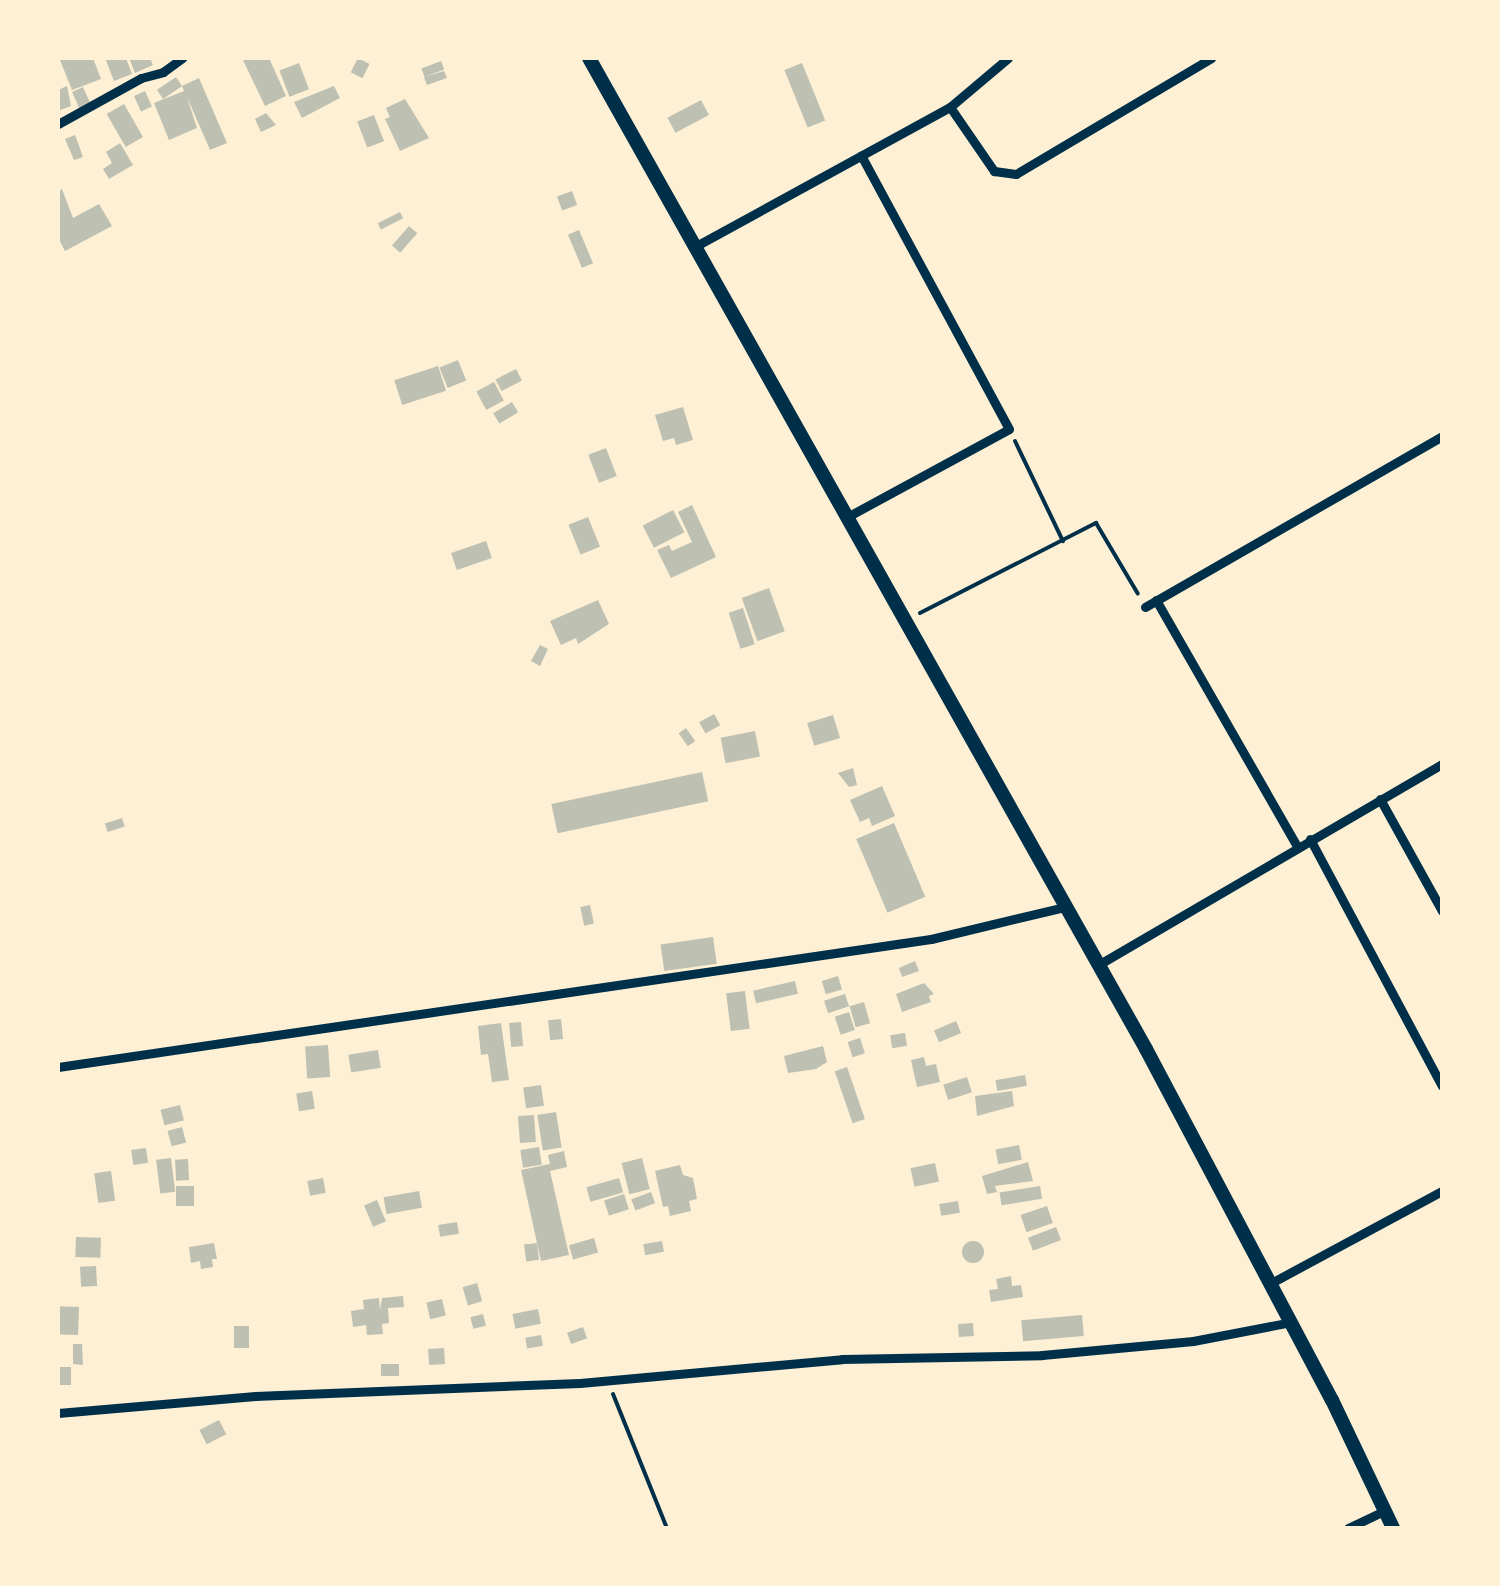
<!DOCTYPE html>
<style>
body{margin:0}
#map{position:relative;width:1500px;height:1586px;overflow:hidden;background:#fdf0d5;font-family:"DM Sans",sans-serif}
div>[style]{position:absolute}
.building>*{inset:0;background:#bec0b2;transform-origin:0 0}
.round{border-radius:50%}
.path>*{height:4px;margin:-2px;padding:0 2px;transform-origin:2px;border-radius:2px;background:#003049}
.minor>*{height:9px;margin:-4.5px;padding:0 4.5px;transform-origin:4.5px;border-radius:4.5px;background:#003049}
.trunk>*{height:14px;margin:-7px;padding:0 7px;transform-origin:7px;border-radius:7px;background:#003049}
span{translate:-50% -50%;white-space:nowrap;text-align:center;line-height:1.15;-webkit-text-stroke:10px #fdf0d5;paint-order:stroke}
.frame{position:absolute;inset:0;border:60px solid #fdf0d5;pointer-events:none}
</style>
<div id="map">
<div class="building">
<div style="clip-path:polygon(66px 58px,93px 58px,101px 79px,72px 90px,60px 60px)"></div>
<div style="clip-path:polygon(105px 58px,126px 58px,132px 74px,114px 81px)"></div>
<div style="clip-path:polygon(129px 58px,150px 58px,153px 65px,135px 73px)"></div>
<div style="clip-path:polygon(242px 58px,269px 58px,286px 96px,265px 106px)"></div>
<div style="left:358px;top:58px;width:13px;height:16px;rotate:27deg"></div>
<div style="left:441px;top:61px;width:9px;height:21px;rotate:69deg"></div>
<div style="left:299px;top:63px;width:28px;height:21px;rotate:69deg"></div>
<div style="left:802px;top:63px;width:62px;height:19px;rotate:68deg"></div>
<div style="clip-path:polygon(444px 71px,447px 78px,427px 85px,424px 77px)"></div>
<div style="left:176px;top:77px;width:11px;height:23px;rotate:56deg"></div>
<div style="clip-path:polygon(199px 78px,227px 143px,210px 150px,187px 97px,197px 128px,169px 140px,154px 103px,184px 91px,182px 86px)"></div>
<div style="clip-path:polygon(67px 86px,71px 106px,58px 111px,58px 90px)"></div>
<div style="clip-path:polygon(334px 86px,340px 98px,302px 118px,294px 102px)"></div>
<div style="left:83px;top:87px;width:20px;height:12px;rotate:66deg"></div>
<div style="left:145px;top:91px;width:17px;height:12px;rotate:66deg"></div>
<div style="clip-path:polygon(405px 99px,429px 138px,400px 151px,385px 119px,390px 117px,386px 108px)"></div>
<div style="left:701px;top:100px;width:17px;height:38px;rotate:62deg"></div>
<div style="left:124px;top:104px;width:38px;height:20px;rotate:60deg"></div>
<div style="clip-path:polygon(266px 113px,276px 125px,261px 132px,255px 119px)"></div>
<div style="left:374px;top:115px;width:28px;height:18px;rotate:69deg"></div>
<div style="clip-path:polygon(75px 135px,83px 157px,74px 160px,65px 139px)"></div>
<div style="clip-path:polygon(120px 143px,133px 165px,109px 179px,103px 169px,112px 163px,106px 152px)"></div>
<div style="clip-path:polygon(62px 189px,73px 218px,99px 204px,112px 226px,65px 251px,58px 238px,58px 192px)"></div>
<div style="left:572px;top:191px;width:15px;height:16px;rotate:70deg"></div>
<div style="left:400px;top:212px;width:7px;height:25px;rotate:63deg"></div>
<div style="left:409px;top:226px;width:11px;height:26px;rotate:41deg"></div>
<div style="left:579px;top:230px;width:36px;height:12px;rotate:67deg"></div>
<div style="left:458px;top:360px;width:22px;height:20px;rotate:68deg"></div>
<div style="left:438px;top:366px;width:26px;height:46px;rotate:72deg"></div>
<div style="left:516px;top:369px;width:13px;height:23px;rotate:63deg"></div>
<div style="left:494px;top:382px;width:21px;height:20px;rotate:62deg"></div>
<div style="left:512px;top:402px;width:12px;height:22px;rotate:59deg"></div>
<div style="clip-path:polygon(683px 407px,693px 440px,676px 445px,674px 438px,663px 441px,655px 415px)"></div>
<div style="left:606px;top:448px;width:30px;height:19px;rotate:69deg"></div>
<div style="clip-path:polygon(692px 505px,716px 557px,671px 578px,657px 550px,669px 545px,672px 551px,692px 542px,678px 512px)"></div>
<div style="left:673px;top:510px;width:25px;height:34px;rotate:63deg"></div>
<div style="left:588px;top:517px;width:32px;height:21px;rotate:68deg"></div>
<div style="left:486px;top:541px;width:18px;height:37px;rotate:71deg"></div>
<div style="left:769px;top:588px;width:46px;height:29px;rotate:70deg"></div>
<div style="clip-path:polygon(598px 600px,609px 624px,578px 644px,576px 638px,561px 645px,550px 621px)"></div>
<div style="left:743px;top:608px;width:38px;height:15px;rotate:72deg"></div>
<div style="clip-path:polygon(540px 645px,548px 649px,540px 666px,531px 661px)"></div>
<div style="left:714px;top:714px;width:13px;height:17px;rotate:61deg"></div>
<div style="left:833px;top:715px;width:24px;height:27px;rotate:73deg"></div>
<div style="left:686px;top:728px;width:16px;height:9px;rotate:55deg"></div>
<div style="left:755px;top:731px;width:26px;height:35px;rotate:79deg"></div>
<div style="clip-path:polygon(853px 768px,857px 785px,849px 787px,838px 773px)"></div>
<div style="left:702px;top:772px;width:30px;height:154px;rotate:78deg"></div>
<div style="clip-path:polygon(882px 786px,895px 816px,872px 826px,869px 818px,860px 822px,850px 800px)"></div>
<div style="left:122px;top:818px;width:9px;height:18px;rotate:72deg"></div>
<div style="left:894px;top:823px;width:80px;height:41px;rotate:67deg"></div>
<div style="left:590px;top:905px;width:19px;height:10px;rotate:78deg"></div>
<div style="left:713px;top:937px;width:27px;height:53px;rotate:82deg"></div>
<div style="clip-path:polygon(915px 961px,919px 971px,902px 977px,899px 968px)"></div>
<div style="left:838px;top:976px;width:14px;height:17px;rotate:73deg"></div>
<div style="left:795px;top:981px;width:13px;height:43px;rotate:77deg"></div>
<div style="clip-path:polygon(924px 983px,934px 994px,929px 996px,931px 1002px,902px 1012px,896px 994px)"></div>
<div style="left:745px;top:991px;width:38px;height:19px;rotate:83deg"></div>
<div style="left:845px;top:994px;width:13px;height:22px;rotate:72deg"></div>
<div style="left:864px;top:1002px;width:22px;height:15px;rotate:74deg"></div>
<div style="left:849px;top:1012px;width:19px;height:15px;rotate:72deg"></div>
<div style="left:561px;top:1019px;width:20px;height:13px;rotate:84deg"></div>
<div style="left:956px;top:1021px;width:13px;height:24px;rotate:67deg"></div>
<div style="left:521px;top:1022px;width:24px;height:12px;rotate:85deg"></div>
<div style="clip-path:polygon(501px 1023px,509px 1080px,492px 1082px,488px 1054px,481px 1055px,478px 1026px)"></div>
<div style="left:905px;top:1033px;width:13px;height:15px;rotate:81deg"></div>
<div style="left:860px;top:1038px;width:16px;height:13px;rotate:72deg"></div>
<div style="left:328px;top:1045px;width:32px;height:23px;rotate:86deg"></div>
<div style="clip-path:polygon(823px 1046px,827px 1062px,816px 1069px,788px 1073px,784px 1056px)"></div>
<div style="left:378px;top:1050px;width:18px;height:30px;rotate:81deg"></div>
<div style="clip-path:polygon(924px 1057px,926px 1066px,936px 1064px,940px 1082px,917px 1087px,911px 1060px)"></div>
<div style="left:847px;top:1067px;width:55px;height:13px;rotate:71deg"></div>
<div style="left:1025px;top:1075px;width:11px;height:30px;rotate:80deg"></div>
<div style="left:967px;top:1077px;width:16px;height:25px;rotate:72deg"></div>
<div style="left:541px;top:1085px;width:21px;height:18px;rotate:82deg"></div>
<div style="left:312px;top:1091px;width:18px;height:16px;rotate:81deg"></div>
<div style="clip-path:polygon(1012px 1091px,1014px 1106px,977px 1116px,975px 1096px)"></div>
<div style="left:180px;top:1105px;width:16px;height:20px;rotate:76deg"></div>
<div style="left:556px;top:1112px;width:36px;height:19px;rotate:81deg"></div>
<div style="left:534px;top:1115px;width:27px;height:16px;rotate:86deg"></div>
<div style="left:182px;top:1127px;width:16px;height:15px;rotate:75deg"></div>
<div style="left:1019px;top:1145px;width:15px;height:24px;rotate:79deg"></div>
<div style="left:539px;top:1147px;width:18px;height:19px;rotate:81deg"></div>
<div style="left:146px;top:1148px;width:15px;height:15px;rotate:82deg"></div>
<div style="clip-path:polygon(564px 1151px,567px 1167px,550px 1171px,569px 1255px,541px 1261px,521px 1170px,550px 1164px,548px 1155px)"></div>
<div style="left:171px;top:1158px;width:34px;height:15px;rotate:83deg"></div>
<div style="left:642px;top:1158px;width:32px;height:21px;rotate:76deg"></div>
<div style="left:188px;top:1159px;width:21px;height:13px;rotate:87deg"></div>
<div style="clip-path:polygon(1028px 1162px,1033px 1181px,995px 1186px,997px 1192px,987px 1194px,982px 1176px)"></div>
<div style="left:935px;top:1163px;width:19px;height:25px;rotate:78deg"></div>
<div style="clip-path:polygon(680px 1165px,683px 1175px,693px 1178px,697px 1199px,689px 1201px,691px 1211px,670px 1216px,668px 1206px,663px 1207px,655px 1171px)"></div>
<div style="left:111px;top:1171px;width:30px;height:17px;rotate:82deg"></div>
<div style="left:323px;top:1178px;width:15px;height:16px;rotate:79deg"></div>
<div style="left:619px;top:1178px;width:15px;height:34px;rotate:74deg"></div>
<div style="left:176px;top:1186px;width:18px;height:20px"></div>
<div style="left:1040px;top:1186px;width:13px;height:41px;rotate:81deg"></div>
<div style="left:419px;top:1191px;width:17px;height:36px;rotate:80deg"></div>
<div style="left:651px;top:1192px;width:12px;height:21px;rotate:70deg"></div>
<div style="left:624px;top:1194px;width:16px;height:21px;rotate:72deg"></div>
<div style="left:377px;top:1200px;width:23px;height:14px;rotate:67deg"></div>
<div style="left:958px;top:1201px;width:12px;height:19px;rotate:81deg"></div>
<div style="left:1047px;top:1206px;width:18px;height:28px;rotate:71deg"></div>
<div style="left:457px;top:1222px;width:12px;height:19px;rotate:81deg"></div>
<div style="left:1056px;top:1227px;width:14px;height:30px;rotate:69deg"></div>
<div style="left:76px;top:1237px;width:25px;height:20px;rotate:2deg"></div>
<div style="left:594px;top:1238px;width:15px;height:26px;rotate:74deg"></div>
<div class="round" style="left:962px;top:1241px;width:22px;height:22px"></div>
<div style="left:662px;top:1241px;width:11px;height:19px;rotate:80deg"></div>
<div style="clip-path:polygon(214px 1243px,217px 1259px,212px 1259px,213px 1267px,201px 1269px,200px 1261px,191px 1263px,189px 1247px)"></div>
<div style="left:537px;top:1243px;width:17px;height:13px;rotate:83deg"></div>
<div style="left:96px;top:1266px;width:20px;height:16px;rotate:87deg"></div>
<div style="clip-path:polygon(1011px 1276px,1012px 1286px,1021px 1285px,1023px 1297px,991px 1302px,989px 1290px,998px 1289px,996px 1279px)"></div>
<div style="left:477px;top:1283px;width:19px;height:15px;rotate:74deg"></div>
<div style="clip-path:polygon(403px 1296px,404px 1307px,388px 1308px,389px 1323px,382px 1324px,383px 1334px,367px 1335px,366px 1325px,353px 1327px,351px 1311px,364px 1309px,363px 1300px,379px 1298px,380px 1310px,382px 1298px)"></div>
<div style="left:442px;top:1299px;width:17px;height:16px;rotate:77deg"></div>
<div style="left:79px;top:1307px;width:28px;height:21px;rotate:92deg"></div>
<div style="left:538px;top:1309px;width:15px;height:26px;rotate:79deg"></div>
<div style="left:483px;top:1314px;width:12px;height:13px;rotate:76deg"></div>
<div style="left:1082px;top:1315px;width:21px;height:61px;rotate:85deg"></div>
<div style="left:973px;top:1323px;width:13px;height:15px;rotate:86deg"></div>
<div style="left:234px;top:1326px;width:15px;height:22px"></div>
<div style="left:583px;top:1327px;width:12px;height:17px;rotate:70deg"></div>
<div style="left:541px;top:1335px;width:11px;height:16px;rotate:80deg"></div>
<div style="clip-path:polygon(73px 1344px,82px 1344px,83px 1365px,73px 1364px)"></div>
<div style="left:444px;top:1348px;width:16px;height:16px;rotate:86deg"></div>
<div style="left:381px;top:1364px;width:18px;height:12px"></div>
<div style="left:58px;top:1367px;width:13px;height:18px"></div>
<div style="left:219px;top:1420px;width:16px;height:22px;rotate:63deg"></div>
</div>
<div class="path">
<div style="left:1015px;top:441px;width:111px;rotate:64.4deg"></div>
<div style="left:920px;top:613px;width:198px;rotate:-27.1deg"></div>
<div style="left:1096px;top:523px;width:82px;rotate:59.4deg"></div>
<div style="left:613px;top:1394px;width:144px;rotate:68.1deg"></div>
</div>
<div class="minor">
<div style="left:950px;top:107px;width:76px;rotate:-40.2deg"></div>
<div style="left:58px;top:124px;width:95px;rotate:-29deg"></div>
<div style="left:141px;top:78px;width:23px;rotate:-15deg"></div>
<div style="left:163px;top:72px;width:24px;rotate:-36deg"></div>
<div style="left:696px;top:246px;width:290px;rotate:-28.7deg"></div>
<div style="left:950px;top:107px;width:78px;rotate:55.5deg"></div>
<div style="left:994px;top:171px;width:22px;rotate:8deg"></div>
<div style="left:1016px;top:174px;width:227px;rotate:-30.7deg"></div>
<div style="left:847px;top:517px;width:184px;rotate:-28.5deg"></div>
<div style="left:1009px;top:429px;width:311px;rotate:-118.4deg"></div>
<div style="left:1156px;top:600px;width:284px;rotate:60.2deg"></div>
<div style="left:1145px;top:607px;width:343px;rotate:-29.9deg"></div>
<div style="left:1380px;top:799px;width:128px;rotate:61deg"></div>
<div style="left:1310px;top:839px;width:280px;rotate:61.9deg"></div>
<div style="left:1098px;top:965px;width:398px;rotate:-30.3deg"></div>
<div style="left:58px;top:1067px;width:882px;rotate:-8.34deg"></div>
<div style="left:931px;top:939px;width:137px;rotate:-13.5deg"></div>
<div style="left:1271px;top:1283px;width:194px;rotate:-28.3deg"></div>
<div style="left:58px;top:1413px;width:198px;rotate:-4.9deg"></div>
<div style="left:255px;top:1396px;width:325px;rotate:-2.3deg"></div>
<div style="left:580px;top:1383px;width:263px;rotate:-5.2deg"></div>
<div style="left:842px;top:1359px;width:200px;rotate:-1.1deg"></div>
<div style="left:1042px;top:1355px;width:152px;rotate:-5.3deg"></div>
<div style="left:1193px;top:1341px;width:101px;rotate:-10.9deg"></div>
<div style="left:1348px;top:1528px;width:42px;rotate:-25.3deg"></div>
</div>
<div class="trunk">
<div style="left:589px;top:58px;width:1137px;rotate:60.66deg"></div>
<div style="left:1146px;top:1049px;width:397px;rotate:62.1deg"></div>
<div style="left:1332px;top:1400px;width:142px;rotate:64.5deg"></div>
</div>
<div class="frame"></div>
</div>
